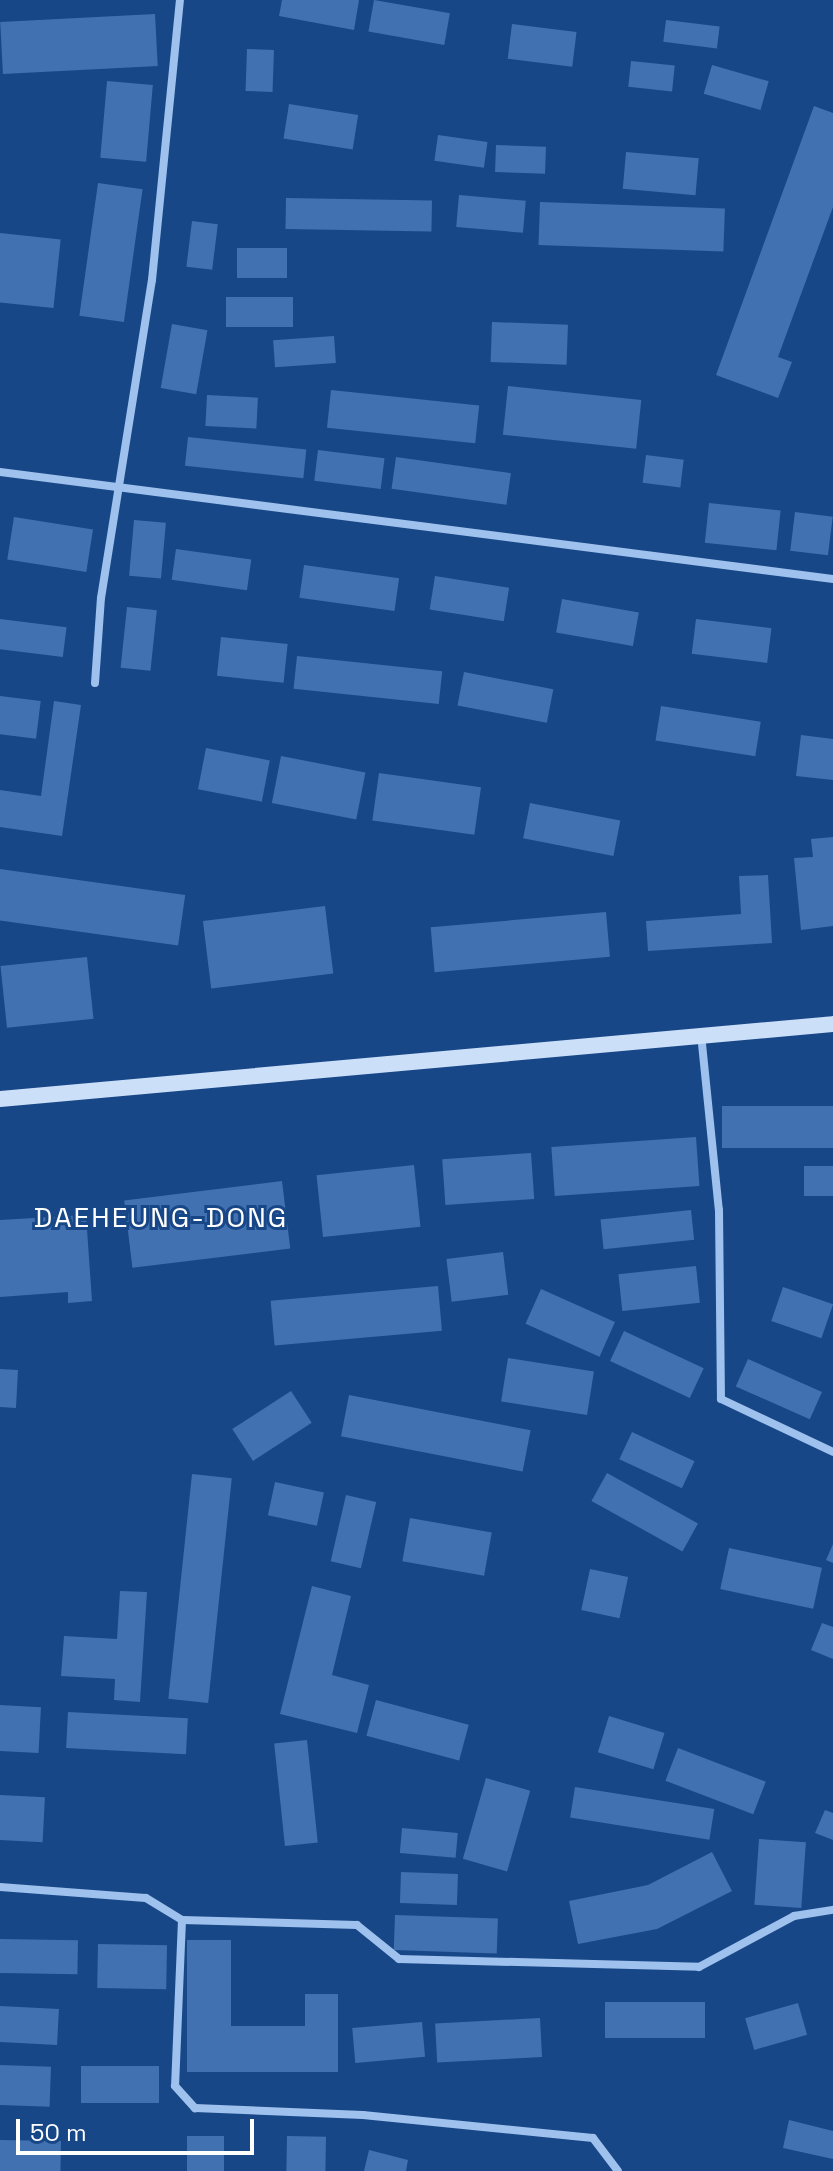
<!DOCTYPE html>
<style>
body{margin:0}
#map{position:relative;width:833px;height:2171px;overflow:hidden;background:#184787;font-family:"Space Grotesk",sans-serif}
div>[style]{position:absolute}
.building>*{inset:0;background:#4171b1;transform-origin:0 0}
.minor>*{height:8px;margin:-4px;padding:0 4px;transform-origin:4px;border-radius:4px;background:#9fc1ed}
.secondary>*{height:16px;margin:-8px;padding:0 8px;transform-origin:8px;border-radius:8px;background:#ccdff9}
span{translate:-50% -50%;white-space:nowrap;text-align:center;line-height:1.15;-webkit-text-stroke:6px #184787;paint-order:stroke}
.quarter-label{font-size:28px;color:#fff;letter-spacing:2px}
.scale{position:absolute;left:16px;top:2119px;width:238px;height:36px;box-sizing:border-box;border:4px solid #fff;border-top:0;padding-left:10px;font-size:24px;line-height:28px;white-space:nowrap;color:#fff;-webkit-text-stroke:6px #184787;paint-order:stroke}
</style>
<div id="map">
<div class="building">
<div style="clip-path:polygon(282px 0,359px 0,354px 30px,279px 16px)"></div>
<div style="left:374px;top:0;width:77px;height:32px;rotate:10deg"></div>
<div style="left:155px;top:14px;width:52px;height:155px;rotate:87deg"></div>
<div style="left:666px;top:20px;width:54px;height:22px;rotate:7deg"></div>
<div style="left:512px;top:24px;width:65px;height:35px;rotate:7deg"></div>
<div style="left:247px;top:49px;width:27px;height:42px;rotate:2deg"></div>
<div style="left:631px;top:61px;width:44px;height:26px;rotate:6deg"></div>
<div style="left:712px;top:65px;width:59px;height:30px;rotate:16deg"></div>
<div style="left:107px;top:81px;width:46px;height:77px;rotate:5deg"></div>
<div style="left:289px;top:104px;width:70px;height:35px;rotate:9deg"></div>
<div style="clip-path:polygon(814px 106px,833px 113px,833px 207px,778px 357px,792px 362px,778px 398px,716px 375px)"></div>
<div style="left:438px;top:135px;width:50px;height:26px;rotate:8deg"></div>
<div style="left:496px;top:145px;width:50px;height:27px;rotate:2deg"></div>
<div style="left:626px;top:152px;width:73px;height:37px;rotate:5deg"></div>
<div style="left:98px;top:183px;width:45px;height:134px;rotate:8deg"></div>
<div style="left:459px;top:195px;width:67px;height:32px;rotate:5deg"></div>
<div style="left:286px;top:198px;width:146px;height:31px;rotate:1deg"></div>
<div style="left:540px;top:202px;width:185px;height:43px;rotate:2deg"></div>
<div style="left:192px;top:221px;width:26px;height:46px;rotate:7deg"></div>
<div style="left:0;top:233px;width:61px;height:69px;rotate:6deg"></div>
<div style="left:237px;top:248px;width:50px;height:30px"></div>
<div style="left:226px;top:297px;width:67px;height:30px"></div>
<div style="left:492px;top:322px;width:76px;height:40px;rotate:2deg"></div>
<div style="left:172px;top:324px;width:36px;height:65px;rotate:10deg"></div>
<div style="left:334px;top:336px;width:27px;height:61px;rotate:86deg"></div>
<div style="left:508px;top:386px;width:134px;height:49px;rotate:6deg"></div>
<div style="left:331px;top:390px;width:149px;height:38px;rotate:6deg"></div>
<div style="left:207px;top:395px;width:51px;height:31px;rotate:3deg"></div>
<div style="left:188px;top:437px;width:119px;height:29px;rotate:6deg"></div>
<div style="left:318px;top:450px;width:67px;height:31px;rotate:7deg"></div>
<div style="left:646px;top:455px;width:38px;height:28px;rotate:7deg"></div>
<div style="left:396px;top:457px;width:116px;height:32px;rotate:8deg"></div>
<div style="left:709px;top:503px;width:72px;height:40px;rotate:6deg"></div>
<div style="left:795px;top:512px;width:38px;height:39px;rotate:7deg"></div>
<div style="left:14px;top:517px;width:80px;height:43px;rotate:9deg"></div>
<div style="left:134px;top:520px;width:32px;height:56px;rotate:5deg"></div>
<div style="left:176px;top:549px;width:76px;height:31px;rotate:8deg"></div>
<div style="left:304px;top:565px;width:96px;height:33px;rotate:8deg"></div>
<div style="left:435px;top:576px;width:75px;height:34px;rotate:9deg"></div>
<div style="left:562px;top:599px;width:78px;height:34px;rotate:10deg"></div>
<div style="left:127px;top:607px;width:30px;height:61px;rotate:6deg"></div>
<div style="left:0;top:619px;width:67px;height:30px;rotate:7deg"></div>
<div style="left:696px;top:619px;width:76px;height:35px;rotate:7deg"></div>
<div style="left:221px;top:637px;width:67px;height:39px;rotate:6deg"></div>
<div style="left:297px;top:656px;width:146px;height:33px;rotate:6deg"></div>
<div style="left:464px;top:672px;width:91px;height:34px;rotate:11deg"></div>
<div style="left:0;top:696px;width:41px;height:38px;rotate:7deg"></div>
<div style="clip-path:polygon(54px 701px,81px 705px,62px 836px,0 827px,0 790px,41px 796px)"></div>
<div style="left:661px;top:706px;width:101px;height:35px;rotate:9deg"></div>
<div style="clip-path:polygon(801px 735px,833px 739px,833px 780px,796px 776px)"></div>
<div style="left:206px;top:748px;width:65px;height:42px;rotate:11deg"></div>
<div style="left:281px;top:756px;width:86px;height:48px;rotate:11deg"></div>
<div style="left:379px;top:773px;width:103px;height:48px;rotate:8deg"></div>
<div style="left:530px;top:803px;width:92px;height:36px;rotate:11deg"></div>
<div style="clip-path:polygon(833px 837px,833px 926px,801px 930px,794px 858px,813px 857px,811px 839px)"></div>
<div style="left:0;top:869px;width:187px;height:51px;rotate:8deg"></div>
<div style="clip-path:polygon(768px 875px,772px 943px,648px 951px,646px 921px,741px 914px,739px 876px)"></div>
<div style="left:325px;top:906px;width:68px;height:123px;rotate:83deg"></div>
<div style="left:606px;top:912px;width:45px;height:176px;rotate:85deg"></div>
<div style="left:87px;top:957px;width:62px;height:87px;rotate:84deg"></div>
<div style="left:833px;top:1106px;width:42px;height:111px;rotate:90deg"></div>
<div style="left:696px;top:1137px;width:49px;height:145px;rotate:86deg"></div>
<div style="left:531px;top:1153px;width:46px;height:89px;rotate:86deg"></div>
<div style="left:414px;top:1165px;width:62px;height:98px;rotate:84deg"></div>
<div style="left:833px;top:1166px;width:30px;height:29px;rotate:90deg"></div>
<div style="left:282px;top:1181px;width:68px;height:159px;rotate:83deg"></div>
<div style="left:691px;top:1210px;width:30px;height:91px;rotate:84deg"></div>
<div style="clip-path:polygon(86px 1215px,92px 1301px,68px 1303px,68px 1292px,0 1297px,0 1220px)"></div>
<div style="left:503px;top:1252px;width:43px;height:57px;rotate:83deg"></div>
<div style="left:696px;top:1266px;width:37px;height:78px;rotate:84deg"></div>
<div style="left:438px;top:1286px;width:45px;height:168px;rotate:85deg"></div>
<div style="left:783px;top:1287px;width:53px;height:36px;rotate:19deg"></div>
<div style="left:541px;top:1289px;width:81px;height:38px;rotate:24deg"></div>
<div style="left:624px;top:1331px;width:88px;height:33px;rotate:25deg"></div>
<div style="left:508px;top:1358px;width:87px;height:44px;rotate:9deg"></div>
<div style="left:748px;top:1359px;width:81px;height:30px;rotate:24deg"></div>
<div style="left:0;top:1369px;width:18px;height:38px;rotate:3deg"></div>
<div style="left:291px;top:1391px;width:38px;height:70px;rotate:57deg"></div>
<div style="left:349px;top:1395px;width:185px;height:42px;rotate:11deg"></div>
<div style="left:632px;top:1432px;width:69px;height:30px;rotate:25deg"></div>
<div style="left:607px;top:1473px;width:104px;height:32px;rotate:29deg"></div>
<div style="left:192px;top:1474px;width:40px;height:226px;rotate:6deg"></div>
<div style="left:275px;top:1482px;width:50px;height:34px;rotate:12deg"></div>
<div style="left:346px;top:1495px;width:31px;height:68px;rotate:13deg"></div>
<div style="left:410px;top:1518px;width:83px;height:44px;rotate:10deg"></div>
<div style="clip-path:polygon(833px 1544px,833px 1563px,826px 1560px)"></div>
<div style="left:729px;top:1548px;width:95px;height:42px;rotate:12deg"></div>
<div style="left:590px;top:1569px;width:39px;height:42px;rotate:12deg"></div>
<div style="clip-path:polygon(312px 1586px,351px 1596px,332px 1675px,369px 1685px,357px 1733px,280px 1714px)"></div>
<div style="clip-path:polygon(120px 1591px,147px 1592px,140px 1702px,114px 1700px,115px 1679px,61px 1676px,64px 1636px,117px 1639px)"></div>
<div style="clip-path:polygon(822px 1623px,833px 1627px,833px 1659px,811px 1650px)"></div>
<div style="left:376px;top:1700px;width:96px;height:37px;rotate:15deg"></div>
<div style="left:0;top:1705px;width:41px;height:46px;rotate:3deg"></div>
<div style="left:68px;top:1712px;width:120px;height:36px;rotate:3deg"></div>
<div style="left:609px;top:1716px;width:58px;height:38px;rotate:17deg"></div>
<div style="left:307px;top:1740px;width:103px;height:33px;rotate:84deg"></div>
<div style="left:678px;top:1748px;width:94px;height:35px;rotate:21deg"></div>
<div style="left:486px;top:1778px;width:46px;height:84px;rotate:16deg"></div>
<div style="left:575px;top:1787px;width:141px;height:31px;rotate:9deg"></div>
<div style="left:0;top:1795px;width:45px;height:45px;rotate:3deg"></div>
<div style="clip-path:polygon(825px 1810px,833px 1813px,833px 1840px,815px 1833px)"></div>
<div style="left:402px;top:1828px;width:56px;height:25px;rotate:5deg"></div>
<div style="left:759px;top:1839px;width:47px;height:66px;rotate:4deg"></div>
<div style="clip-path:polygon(712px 1852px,732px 1891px,657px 1929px,578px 1944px,569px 1901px,648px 1885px)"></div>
<div style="left:401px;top:1872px;width:57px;height:31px;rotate:2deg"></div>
<div style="left:395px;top:1915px;width:103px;height:35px;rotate:2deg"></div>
<div style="left:0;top:1939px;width:78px;height:34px;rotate:1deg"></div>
<div style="clip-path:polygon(187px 1940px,231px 1940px,231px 2026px,305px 2026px,305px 1994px,338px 1994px,338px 2072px,187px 2072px)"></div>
<div style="left:98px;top:1944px;width:69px;height:44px;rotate:1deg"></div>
<div style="left:705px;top:2002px;width:36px;height:100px;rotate:90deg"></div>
<div style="left:798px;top:2003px;width:33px;height:55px;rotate:74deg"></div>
<div style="left:0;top:2006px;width:59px;height:36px;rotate:3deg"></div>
<div style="left:540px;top:2018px;width:39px;height:105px;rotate:87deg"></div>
<div style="left:422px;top:2022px;width:35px;height:70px;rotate:85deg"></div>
<div style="left:0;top:2065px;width:51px;height:40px;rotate:2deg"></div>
<div style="left:159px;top:2066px;width:37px;height:78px;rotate:90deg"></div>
<div style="clip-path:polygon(789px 2120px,833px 2131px,833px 2159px,783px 2148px)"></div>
<div style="left:187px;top:2136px;width:37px;height:35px"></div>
<div style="left:287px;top:2136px;width:39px;height:35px;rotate:1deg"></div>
<div style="left:0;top:2140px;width:61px;height:31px;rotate:1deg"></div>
<div style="clip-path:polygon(369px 2150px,408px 2160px,406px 2171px,364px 2171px)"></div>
</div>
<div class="minor">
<div style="left:0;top:472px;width:840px;rotate:7.32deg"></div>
<div style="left:95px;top:683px;width:85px;rotate:-86deg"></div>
<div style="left:101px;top:598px;width:322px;rotate:-80.9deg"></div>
<div style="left:152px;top:280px;width:281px;rotate:-84.3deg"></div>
<div style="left:701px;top:1034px;width:177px;rotate:84.2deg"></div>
<div style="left:719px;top:1210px;width:189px;rotate:89.4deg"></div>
<div style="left:721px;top:1399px;width:124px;rotate:25.3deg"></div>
<div style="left:0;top:1887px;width:146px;rotate:4.3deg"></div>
<div style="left:146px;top:1898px;width:42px;rotate:31.4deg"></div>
<div style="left:182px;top:1920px;width:175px;rotate:1.6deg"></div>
<div style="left:357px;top:1925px;width:54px;rotate:39deg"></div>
<div style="left:399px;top:1959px;width:300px;rotate:1.5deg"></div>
<div style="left:699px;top:1967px;width:108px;rotate:-28.2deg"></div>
<div style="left:794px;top:1916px;width:39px;rotate:-9deg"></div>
<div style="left:182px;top:1920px;width:166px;rotate:92.4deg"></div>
<div style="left:175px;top:2086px;width:30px;rotate:48deg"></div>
<div style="left:195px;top:2108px;width:168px;rotate:2.4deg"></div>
<div style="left:363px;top:2115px;width:231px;rotate:5.7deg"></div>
<div style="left:593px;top:2138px;width:41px;rotate:52.9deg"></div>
</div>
<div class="secondary">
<div style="left:0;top:1099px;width:836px;rotate:-5.14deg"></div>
</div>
<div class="quarter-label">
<span style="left:161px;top:1217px">DAEHEUNG-DONG</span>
</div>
<div class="scale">50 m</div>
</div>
